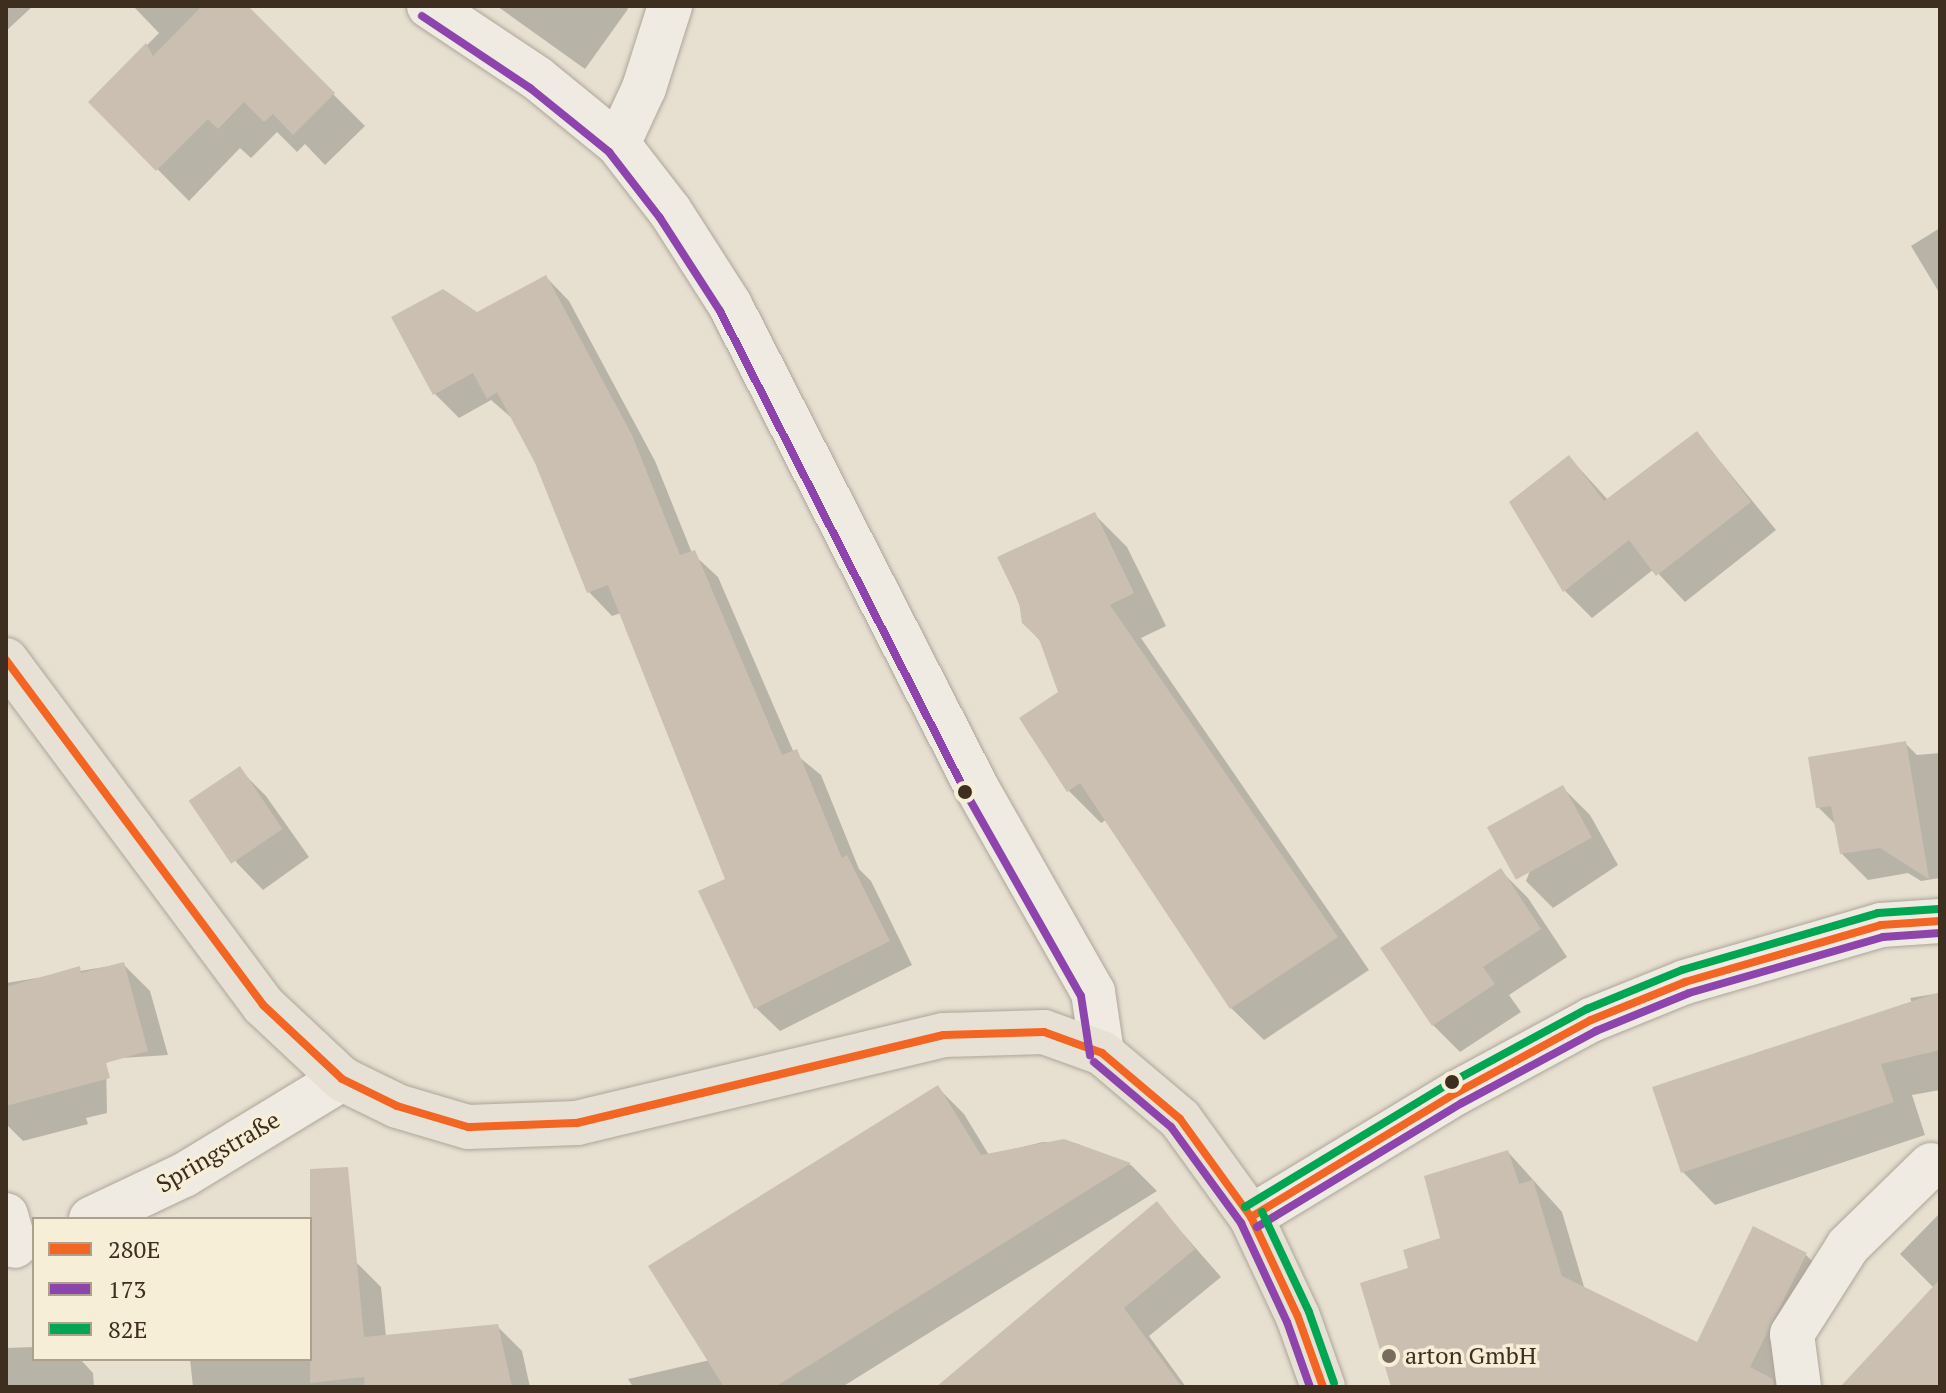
<!DOCTYPE html>
<meta charset="utf-8">
<style>
body{margin:0}
#map{position:relative;width:1946px;height:1393px;overflow:hidden;background:#e7e0d1;font-family:"PT Serif",serif}
div>[style]{position:absolute}
.shadow>*{inset:0;background:#0003}
.building>*{inset:0;background:#cbbfb2;transform-origin:0 0}
.roads{filter:drop-shadow(0 0 2px #ada599) drop-shadow(0 0 2px #ada599)}
.minor>*{height:44px;margin:-22px;padding:0 22px;transform-origin:22px;border-radius:22px;background:#efebe3}
.major>*{height:44px;margin:-22px;padding:0 22px;transform-origin:22px;border-radius:22px;background:#e6e1d4}
.bus-1>*{height:8px;margin:-4px;padding:0 4px;transform-origin:4px;border-radius:4px;background:#f26522}
.bus-2>*{height:8px;margin:-4px;padding:0 4px;transform-origin:4px;border-radius:4px;background:#8e44ad}
.bus-3>*{height:8px;margin:-4px;padding:0 4px;transform-origin:4px;border-radius:4px;background:#00a651}
.dots>*{width:22px;height:22px;translate:-50% -50%;box-sizing:border-box;border:4px solid #f7eed8;border-radius:50%}
span{translate:-50% -50%;white-space:nowrap;text-align:center;line-height:1.15;-webkit-text-stroke:7px #f7eed8;paint-order:stroke}
.street-label{font-size:24px;color:#3d2e20}
.poi-label{font-size:24px;color:#3d2e20}
.left{translate:0 -50%;text-align:left}
.frame{position:absolute;inset:0;border:8px solid #3d2e20;pointer-events:none}
.legend{position:absolute;left:32px;top:1217px;width:280px;height:144px;box-sizing:border-box;background:#f7eed8;border:2px solid #ada18e;margin:0;padding:10px 14px;list-style:none;font-size:24px;color:#3d2e20}
.legend li{display:flex;align-items:center;gap:16px;height:40px}
.legend b{width:40px;border:2px solid #ada18e}
</style>
<div id="map">
<div class="shadow">
<div style="clip-path:polygon(6px 6px,33px 6px,6px 31px)"></div>
<div style="clip-path:polygon(133px 6px,245px 6px,365px 126px,325px 165px,305px 144px,297px 152px,277px 132px,251px 158px,240px 148px,189px 201px,91px 102px,159px 33px)"></div>
<div style="clip-path:polygon(497px 6px,625px 6px,628px 9px,585px 69px)"></div>
<div style="clip-path:polygon(1940px 228px,1940px 294px,1911px 246px)"></div>
<div style="clip-path:polygon(546px 277px,569px 301px,655px 461px,692px 553px,718px 577px,794px 753px,821px 775px,859px 869px,871px 881px,912px 965px,780px 1031px,756px 1008px,728px 880px,621px 613px,612px 616px,589px 592px,537px 462px,514px 420px,491px 400px,459px 418px,435px 394px,477px 314px)"></div>
<div style="clip-path:polygon(1697px 433px,1776px 530px,1685px 602px,1654px 569px,1592px 618px,1565px 591px,1511px 502px,1569px 457px,1608px 500px)"></div>
<div style="clip-path:polygon(1094px 514px,1127px 547px,1166px 626px,1141px 638px,1369px 970px,1264px 1040px,1231px 1008px,1106px 820px,1101px 823px,1069px 791px,1060px 693px,1043px 644px,1030px 630px,1000px 558px)"></div>
<div style="clip-path:polygon(1905px 743px,1917px 755px,1940px 753px,1940px 878px,1921px 881px,1908px 873px,1868px 880px,1842px 854px,1837px 826px,1818px 807px)"></div>
<div style="clip-path:polygon(239px 769px,266px 796px,309px 857px,263px 890px,236px 862px)"></div>
<div style="clip-path:polygon(1563px 788px,1590px 815px,1618px 865px,1553px 908px,1526px 881px)"></div>
<div style="clip-path:polygon(1501px 871px,1528px 898px,1567px 957px,1509px 995px,1521px 1012px,1460px 1052px,1433px 1025px)"></div>
<div style="clip-path:polygon(123px 964px,150px 991px,168px 1055px,106px 1059px,107px 1113px,86px 1118px,88px 1124px,23px 1141px,6px 1124px,6px 983px)"></div>
<div style="clip-path:polygon(1940px 993px,1940px 1090px,1912px 1095px,1925px 1135px,1715px 1205px,1683px 1172px,1912px 1003px,1910px 998px)"></div>
<div style="clip-path:polygon(938px 1088px,964px 1114px,989px 1155px,1043px 1142px,1075px 1143px,1131px 1165px,1157px 1191px,842px 1387px,633px 1387px,628px 1379px,710px 1360px)"></div>
<div style="clip-path:polygon(1508px 1152px,1562px 1212px,1585px 1290px,1698px 1344px,1806px 1255px,1835px 1284px,1783px 1387px,1393px 1387px,1410px 1269px,1442px 1240px)"></div>
<div style="clip-path:polygon(1157px 1204px,1221px 1277px,1149px 1336px,1186px 1387px,939px 1387px)"></div>
<div style="clip-path:polygon(1940px 1213px,1940px 1387px,1843px 1387px,1934px 1288px,1900px 1254px)"></div>
<div style="clip-path:polygon(356px 1262px,381px 1287px,386px 1337px,497px 1326px,522px 1351px,530px 1387px,193px 1387px,190px 1359px,310px 1359px,310px 1266px)"></div>
<div style="clip-path:polygon(34px 1347px,34px 1359px,80px 1359px,93px 1373px,94px 1387px,6px 1387px,6px 1348px)"></div>
</div>
<div class="building">
<div style="clip-path:polygon(202px 6px,248px 6px,335px 93px,293px 135px,273px 114px,264px 122px,244px 102px,218px 129px,208px 119px,156px 171px,88px 102px,146px 43px,153px 56px)"></div>
<div style="clip-path:polygon(546px 275px,632px 435px,680px 555px,695px 550px,782px 755px,797px 749px,842px 858px,847px 855px,890px 941px,754px 1009px,698px 891px,725px 879px,608px 585px,587px 593px,535px 463px,497px 392px,487px 399px,473px 373px,433px 395px,391px 317px,443px 289px,477px 312px)"></div>
<div style="clip-path:polygon(1697px 431px,1751px 502px,1656px 576px,1629px 540px,1563px 592px,1509px 502px,1569px 455px,1604px 501px)"></div>
<div style="clip-path:polygon(1095px 512px,1134px 593px,1110px 605px,1338px 937px,1230px 1009px,1080px 783px,1067px 792px,1019px 718px,1058px 692px,1039px 639px,1022px 623px,1019px 602px,997px 557px)"></div>
<div style="clip-path:polygon(1906px 741px,1929px 879px,1880px 848px,1840px 854px,1831px 806px,1816px 808px,1808px 757px)"></div>
<div style="left:240px;top:766px;width:76px;height:62px;rotate:56deg"></div>
<div style="left:1563px;top:785px;width:60px;height:87px;rotate:61deg"></div>
<div style="clip-path:polygon(1501px 868px,1541px 929px,1483px 967px,1495px 984px,1432px 1026px,1380px 948px)"></div>
<div style="clip-path:polygon(124px 962px,148px 1051px,106px 1063px,110px 1078px,6px 1106px,6px 987px,80px 966px,81px 973px)"></div>
<div style="clip-path:polygon(1940px 992px,1940px 1050px,1881px 1064px,1894px 1102px,1681px 1173px,1652px 1087px)"></div>
<div style="clip-path:polygon(938px 1085px,981px 1155px,1064px 1139px,1131px 1163px,775px 1387px,724px 1387px,648px 1266px)"></div>
<div style="clip-path:polygon(1508px 1150px,1519px 1184px,1533px 1180px,1562px 1276px,1697px 1342px,1753px 1226px,1807px 1253px,1750px 1367px,1773px 1379px,1774px 1387px,1391px 1387px,1360px 1283px,1408px 1268px,1403px 1250px,1440px 1238px,1424px 1176px)"></div>
<div style="clip-path:polygon(348px 1167px,364px 1337px,498px 1324px,512px 1387px,365px 1387px,364px 1377px,310px 1383px,310px 1169px)"></div>
<div style="clip-path:polygon(1157px 1201px,1195px 1249px,1124px 1308px,1182px 1387px,936px 1387px)"></div>
<div style="clip-path:polygon(1940px 1279px,1940px 1387px,1840px 1387px)"></div>
</div>
<div class="roads">
<div class="minor">
<div style="left:429px;top:6px;width:130px;rotate:33.7deg"></div>
<div style="left:537px;top:78px;width:104px;rotate:39.2deg"></div>
<div style="left:618px;top:144px;width:85px;rotate:52.2deg"></div>
<div style="left:670px;top:211px;width:112px;rotate:57.4deg"></div>
<div style="left:730px;top:305px;width:542px;rotate:62.92deg"></div>
<div style="left:977px;top:788px;width:235px;rotate:60.4deg"></div>
<div style="left:1093px;top:992px;width:62px;rotate:81.6deg"></div>
<div style="left:618px;top:144px;width:62px;rotate:-65.1deg"></div>
<div style="left:644px;top:88px;width:86px;rotate:-72.4deg"></div>
<div style="left:6px;top:1215px;width:32px;rotate:74deg"></div>
<div style="left:1251px;top:1217px;width:240px;rotate:-31.2deg"></div>
<div style="left:1456px;top:1093px;width:153px;rotate:-28.4deg"></div>
<div style="left:1591px;top:1020px;width:101px;rotate:-22deg"></div>
<div style="left:1685px;top:982px;width:204px;rotate:-16.2deg"></div>
<div style="left:1881px;top:925px;width:59px;rotate:-3.9deg"></div>
<div style="left:91px;top:1219px;width:103px;rotate:-25.3deg"></div>
<div style="left:184px;top:1175px;width:185px;rotate:-31.3deg"></div>
<div style="left:1799px;top:1387px;width:53px;rotate:-97.5deg"></div>
<div style="left:1792px;top:1334px;width:104px;rotate:-57.5deg"></div>
<div style="left:1848px;top:1246px;width:116px;rotate:-44.3deg"></div>
</div>
<div class="major">
<div style="left:6px;top:660px;width:430px;rotate:53.3deg"></div>
<div style="left:263px;top:1005px;width:108px;rotate:43.1deg"></div>
<div style="left:342px;top:1079px;width:61px;rotate:26.1deg"></div>
<div style="left:397px;top:1106px;width:74px;rotate:16.5deg"></div>
<div style="left:468px;top:1127px;width:109px;rotate:-2.1deg"></div>
<div style="left:577px;top:1123px;width:377px;rotate:-13.5deg"></div>
<div style="left:944px;top:1035px;width:100px;rotate:-1.7deg"></div>
<div style="left:1044px;top:1032px;width:62px;rotate:19.9deg"></div>
<div style="left:1102px;top:1053px;width:102px;rotate:40.2deg"></div>
<div style="left:1180px;top:1119px;width:121px;rotate:54.1deg"></div>
<div style="left:1251px;top:1217px;width:110px;rotate:64.8deg"></div>
<div style="left:1298px;top:1317px;width:74px;rotate:70.3deg"></div>
</div>
</div>
<div class="bus-1">
<div style="left:6px;top:660px;width:430px;rotate:53.3deg"></div>
<div style="left:263px;top:1005px;width:108px;rotate:43.1deg"></div>
<div style="left:342px;top:1079px;width:61px;rotate:26.1deg"></div>
<div style="left:397px;top:1106px;width:74px;rotate:16.5deg"></div>
<div style="left:468px;top:1127px;width:109px;rotate:-2.1deg"></div>
<div style="left:577px;top:1123px;width:377px;rotate:-13.5deg"></div>
<div style="left:944px;top:1035px;width:100px;rotate:-1.7deg"></div>
<div style="left:1044px;top:1032px;width:62px;rotate:19.9deg"></div>
<div style="left:1102px;top:1053px;width:102px;rotate:40.2deg"></div>
<div style="left:1180px;top:1119px;width:121px;rotate:54.1deg"></div>
<div style="left:1251px;top:1217px;width:110px;rotate:64.8deg"></div>
<div style="left:1298px;top:1317px;width:74px;rotate:70.3deg"></div>
<div style="left:1251px;top:1217px;width:240px;rotate:-31.2deg"></div>
<div style="left:1456px;top:1093px;width:153px;rotate:-28.4deg"></div>
<div style="left:1591px;top:1020px;width:101px;rotate:-22deg"></div>
<div style="left:1685px;top:982px;width:204px;rotate:-16.2deg"></div>
<div style="left:1881px;top:925px;width:59px;rotate:-3.9deg"></div>
</div>
<div class="bus-2">
<div style="left:422px;top:16px;width:130px;rotate:33.7deg"></div>
<div style="left:530px;top:88px;width:102px;rotate:39deg"></div>
<div style="left:609px;top:152px;width:83px;rotate:52.3deg"></div>
<div style="left:660px;top:218px;width:111px;rotate:57.2deg"></div>
<div style="left:720px;top:311px;width:541px;rotate:62.96deg"></div>
<div style="left:966px;top:793px;width:233px;rotate:60.5deg"></div>
<div style="left:1081px;top:996px;width:60px;rotate:81.3deg"></div>
<div style="left:1094px;top:1062px;width:101px;rotate:40.2deg"></div>
<div style="left:1171px;top:1127px;width:119px;rotate:53.9deg"></div>
<div style="left:1241px;top:1223px;width:109px;rotate:65.1deg"></div>
<div style="left:1287px;top:1322px;width:69px;rotate:70.5deg"></div>
<div style="left:1257px;top:1227px;width:240px;rotate:-31.2deg"></div>
<div style="left:1462px;top:1103px;width:152px;rotate:-28.2deg"></div>
<div style="left:1596px;top:1031px;width:100px;rotate:-22.2deg"></div>
<div style="left:1689px;top:993px;width:202px;rotate:-16.1deg"></div>
<div style="left:1883px;top:937px;width:57px;rotate:-4deg"></div>
</div>
<div class="bus-3">
<div style="left:1245px;top:1207px;width:240px;rotate:-31.2deg"></div>
<div style="left:1450px;top:1083px;width:156px;rotate:-28.4deg"></div>
<div style="left:1587px;top:1009px;width:103px;rotate:-22.3deg"></div>
<div style="left:1682px;top:970px;width:204px;rotate:-16.2deg"></div>
<div style="left:1878px;top:913px;width:61px;rotate:-3.8deg"></div>
<div style="left:1262px;top:1212px;width:110px;rotate:64.8deg"></div>
<div style="left:1309px;top:1312px;width:75px;rotate:70.6deg"></div>
</div>
<div class="dots">
<div style="left:965px;top:792px;background:#3d2e20"></div>
<div style="left:1452px;top:1082px;background:#3d2e20"></div>
<div style="left:1389px;top:1356px;background:#786c5e"></div>
</div>
<div class="street-label">
<span style="left:218px;top:1152px;rotate:-30deg">Springstraße</span>
</div>
<div class="poi-label">
<span class="left" style="left:1405px;top:1356px">arton GmbH</span>
</div>
<div class="frame"></div>
<ul class="legend">
<li><b style="height:10px;background:#f26522"></b>280E</li>
<li><b style="height:10px;background:#8e44ad"></b>173</li>
<li><b style="height:10px;background:#00a651"></b>82E</li>
</ul>
</div>
